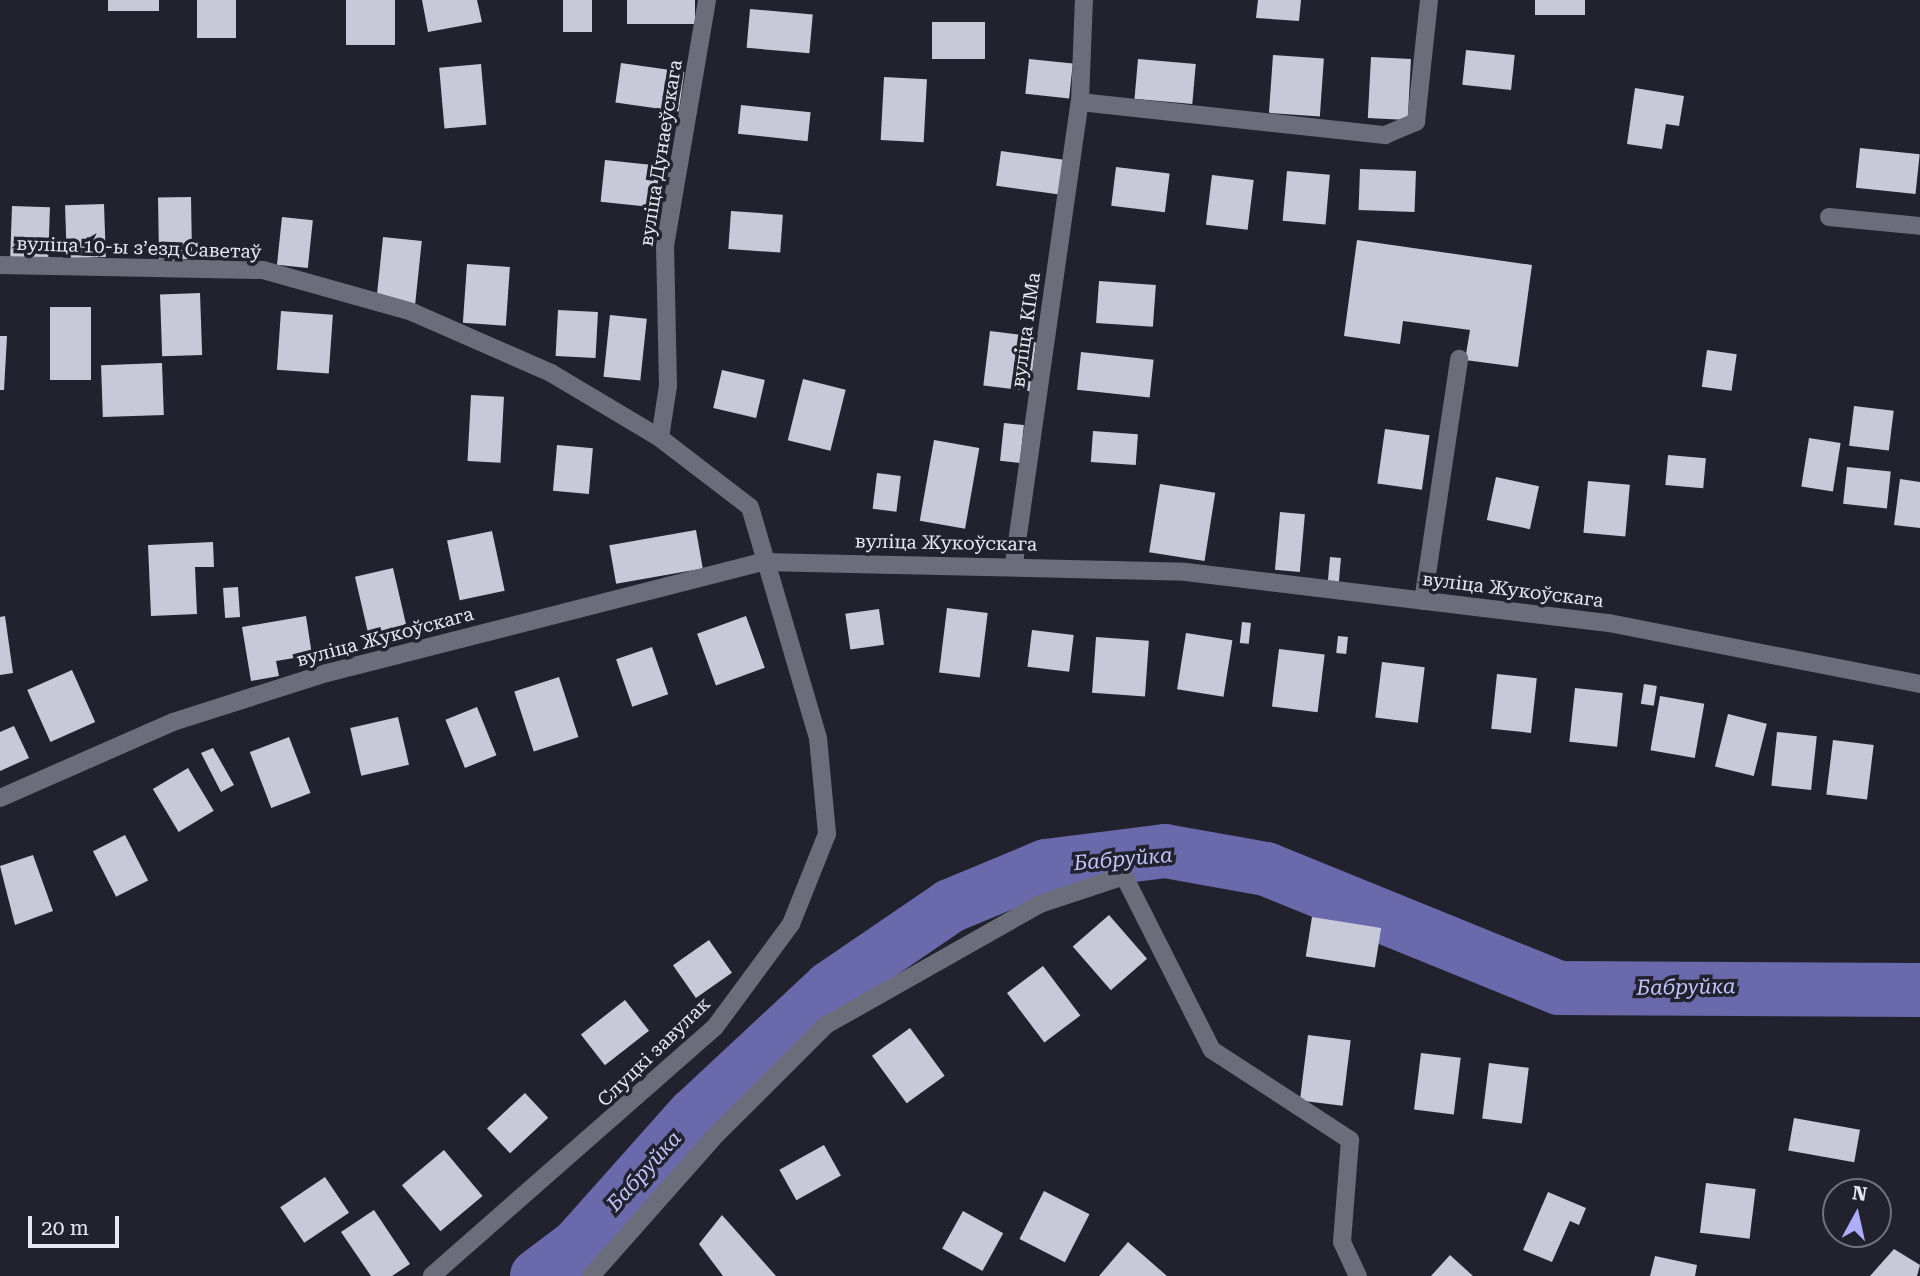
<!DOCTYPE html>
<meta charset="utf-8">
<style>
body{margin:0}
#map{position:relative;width:1920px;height:1276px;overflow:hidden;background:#22222e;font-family:"Roboto Serif",serif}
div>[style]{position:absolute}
.river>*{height:54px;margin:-27px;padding:0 27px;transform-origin:27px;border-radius:27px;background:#6a69ab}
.building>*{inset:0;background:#c8c9d8;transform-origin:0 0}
.service>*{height:18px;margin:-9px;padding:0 9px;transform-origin:9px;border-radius:9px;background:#6c6d7b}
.minor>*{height:18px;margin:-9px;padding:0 9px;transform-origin:9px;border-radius:9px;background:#6c6d7b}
span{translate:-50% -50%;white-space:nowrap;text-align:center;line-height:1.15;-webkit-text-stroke:7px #22222e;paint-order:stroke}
.street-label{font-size:19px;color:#e7e8f0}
.water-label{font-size:21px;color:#c2c4fc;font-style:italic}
.north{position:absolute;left:1822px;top:1178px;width:70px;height:70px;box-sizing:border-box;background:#22222e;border:2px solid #71717c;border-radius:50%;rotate:8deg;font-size:19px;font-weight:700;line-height:28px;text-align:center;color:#e7e8f0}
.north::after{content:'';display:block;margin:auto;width:24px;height:32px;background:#adaefb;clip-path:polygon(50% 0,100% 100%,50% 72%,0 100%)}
.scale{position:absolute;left:28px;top:1216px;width:91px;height:32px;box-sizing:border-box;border:4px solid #e7e8f0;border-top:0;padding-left:9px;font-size:21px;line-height:24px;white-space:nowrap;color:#e7e8f0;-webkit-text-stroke:5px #22222e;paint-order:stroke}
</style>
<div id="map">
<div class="river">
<div style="left:537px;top:1276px;width:51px;rotate:-37.1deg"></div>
<div style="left:578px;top:1245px;width:174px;rotate:-48.3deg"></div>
<div style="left:694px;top:1115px;width:186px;rotate:-43deg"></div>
<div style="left:830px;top:988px;width:145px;rotate:-34.3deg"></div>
<div style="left:950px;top:906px;width:104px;rotate:-22.6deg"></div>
<div style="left:1046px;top:866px;width:120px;rotate:-7.2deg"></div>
<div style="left:1165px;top:851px;width:103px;rotate:10.1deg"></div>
<div style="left:1266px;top:869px;width:316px;rotate:22.1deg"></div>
<div style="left:1559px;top:988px;width:361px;rotate:0.3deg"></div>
</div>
<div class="building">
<div style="left:108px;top:0;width:51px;height:11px"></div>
<div style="left:197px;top:0;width:39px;height:38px"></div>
<div style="left:346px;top:0;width:49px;height:45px"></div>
<div style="clip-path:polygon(422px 0,477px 0,482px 22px,428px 32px)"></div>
<div style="left:563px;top:0;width:29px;height:32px"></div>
<div style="left:627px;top:0;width:68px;height:24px"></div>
<div style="clip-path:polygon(1258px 0,1301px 0,1299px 21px,1256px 18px)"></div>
<div style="left:1535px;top:0;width:50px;height:15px"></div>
<div style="left:750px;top:9px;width:63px;height:39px;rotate:5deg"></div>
<div style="left:932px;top:22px;width:53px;height:37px"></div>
<div style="left:1466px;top:50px;width:49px;height:35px;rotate:6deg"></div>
<div style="left:1273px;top:55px;width:51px;height:58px;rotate:4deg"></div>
<div style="left:1371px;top:57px;width:40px;height:61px;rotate:3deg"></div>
<div style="left:1029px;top:59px;width:44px;height:35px;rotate:6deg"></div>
<div style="left:1138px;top:59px;width:58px;height:40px;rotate:5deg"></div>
<div style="left:621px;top:63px;width:64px;height:40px;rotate:8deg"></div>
<div style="left:481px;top:64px;width:61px;height:42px;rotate:85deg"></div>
<div style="left:884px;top:77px;width:43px;height:63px;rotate:3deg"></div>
<div style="clip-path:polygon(1635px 88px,1684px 96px,1679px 126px,1666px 124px,1662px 149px,1627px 144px)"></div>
<div style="left:741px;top:105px;width:70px;height:29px;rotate:6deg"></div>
<div style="left:1860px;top:148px;width:60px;height:40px;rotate:6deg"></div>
<div style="left:1001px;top:151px;width:69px;height:35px;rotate:8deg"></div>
<div style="left:605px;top:160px;width:62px;height:42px;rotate:6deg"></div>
<div style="left:1116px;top:167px;width:54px;height:39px;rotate:7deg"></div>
<div style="left:1360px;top:169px;width:56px;height:41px;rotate:2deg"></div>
<div style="left:1287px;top:171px;width:43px;height:50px;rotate:5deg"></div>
<div style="left:1212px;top:175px;width:42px;height:50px;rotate:7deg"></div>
<div style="left:191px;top:197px;width:62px;height:33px;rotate:89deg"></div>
<div style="left:104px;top:204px;width:53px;height:39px;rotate:88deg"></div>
<div style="left:12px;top:206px;width:38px;height:54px;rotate:2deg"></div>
<div style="left:731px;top:211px;width:52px;height:38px;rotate:4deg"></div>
<div style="left:282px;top:217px;width:31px;height:48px;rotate:6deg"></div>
<div style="left:383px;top:237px;width:39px;height:63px;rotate:6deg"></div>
<div style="clip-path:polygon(1357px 240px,1532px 265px,1518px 367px,1465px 360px,1470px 330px,1403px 321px,1400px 344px,1344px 336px)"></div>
<div style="left:467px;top:264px;width:43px;height:59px;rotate:4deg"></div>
<div style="left:1099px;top:281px;width:57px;height:42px;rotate:4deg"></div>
<div style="left:200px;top:293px;width:62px;height:40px;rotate:88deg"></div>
<div style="left:50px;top:307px;width:41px;height:73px"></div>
<div style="left:558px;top:310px;width:40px;height:46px;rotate:3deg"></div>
<div style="left:281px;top:311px;width:52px;height:59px;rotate:4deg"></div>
<div style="left:610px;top:315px;width:37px;height:62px;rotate:6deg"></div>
<div style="left:990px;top:331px;width:47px;height:55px;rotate:7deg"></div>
<div style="clip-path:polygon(0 336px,7px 336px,4px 390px,0 390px)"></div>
<div style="left:1707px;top:350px;width:30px;height:37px;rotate:8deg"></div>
<div style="left:1081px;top:352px;width:73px;height:38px;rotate:6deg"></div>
<div style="left:162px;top:363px;width:52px;height:61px;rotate:88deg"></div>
<div style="left:722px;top:370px;width:44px;height:39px;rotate:13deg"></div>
<div style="left:803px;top:379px;width:44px;height:63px;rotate:14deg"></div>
<div style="left:471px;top:395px;width:33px;height:66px;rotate:3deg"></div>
<div style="left:1854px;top:406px;width:40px;height:40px;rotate:7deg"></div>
<div style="left:1004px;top:423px;width:20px;height:38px;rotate:6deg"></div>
<div style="left:1385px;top:429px;width:45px;height:55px;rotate:8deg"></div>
<div style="left:1093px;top:431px;width:45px;height:31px;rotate:4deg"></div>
<div style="left:1809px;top:438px;width:32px;height:49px;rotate:9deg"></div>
<div style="left:934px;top:440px;width:46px;height:82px;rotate:10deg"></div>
<div style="left:557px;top:445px;width:36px;height:46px;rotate:5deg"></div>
<div style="left:1668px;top:455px;width:38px;height:30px;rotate:5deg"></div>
<div style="left:1847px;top:467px;width:44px;height:37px;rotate:6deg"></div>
<div style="left:877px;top:473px;width:24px;height:36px;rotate:7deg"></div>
<div style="left:1496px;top:477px;width:44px;height:44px;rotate:12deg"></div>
<div style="clip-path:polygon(1900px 479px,1920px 482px,1920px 528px,1894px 525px)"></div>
<div style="left:1588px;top:481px;width:42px;height:52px;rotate:5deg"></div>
<div style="left:1160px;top:484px;width:56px;height:69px;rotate:9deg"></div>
<div style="left:1280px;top:512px;width:25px;height:58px;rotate:5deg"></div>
<div style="left:696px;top:530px;width:39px;height:88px;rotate:80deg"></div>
<div style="left:492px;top:531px;width:61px;height:46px;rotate:78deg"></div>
<div style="clip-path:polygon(213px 542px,214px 567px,195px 567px,197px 614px,151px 616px,148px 545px)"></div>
<div style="left:1330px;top:557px;width:11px;height:26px;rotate:5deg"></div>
<div style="left:393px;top:568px;width:65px;height:39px;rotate:77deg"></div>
<div style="left:238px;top:587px;width:30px;height:15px;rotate:86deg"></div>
<div style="left:947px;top:608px;width:41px;height:65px;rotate:7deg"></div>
<div style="left:879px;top:609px;width:36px;height:34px;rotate:82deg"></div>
<div style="clip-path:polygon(5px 616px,13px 673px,0 675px,0 617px)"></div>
<div style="clip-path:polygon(306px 616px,312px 655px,276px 661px,279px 676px,251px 681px,242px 627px)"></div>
<div style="left:746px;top:616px;width:55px;height:52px;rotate:70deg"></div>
<div style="left:1242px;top:622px;width:9px;height:21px;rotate:6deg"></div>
<div style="left:1032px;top:630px;width:42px;height:37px;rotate:7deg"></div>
<div style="left:1186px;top:633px;width:47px;height:57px;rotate:9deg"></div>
<div style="left:1338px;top:636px;width:10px;height:17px;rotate:6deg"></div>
<div style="left:1096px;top:637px;width:53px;height:56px;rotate:4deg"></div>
<div style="left:652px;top:647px;width:50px;height:38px;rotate:71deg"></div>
<div style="left:1279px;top:649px;width:46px;height:58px;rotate:7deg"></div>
<div style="left:1382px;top:662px;width:43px;height:56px;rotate:7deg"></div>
<div style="left:72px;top:670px;width:57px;height:49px;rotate:66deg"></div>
<div style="left:1497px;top:674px;width:40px;height:55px;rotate:6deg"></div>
<div style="left:559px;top:677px;width:63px;height:47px;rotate:72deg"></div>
<div style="left:1644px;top:684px;width:13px;height:20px;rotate:9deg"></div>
<div style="left:1575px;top:688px;width:48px;height:54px;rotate:6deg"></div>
<div style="left:1660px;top:696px;width:45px;height:55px;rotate:10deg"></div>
<div style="left:477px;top:707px;width:52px;height:34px;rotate:68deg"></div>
<div style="left:1728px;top:714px;width:40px;height:54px;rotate:14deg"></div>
<div style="left:398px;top:717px;width:49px;height:49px;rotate:77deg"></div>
<div style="clip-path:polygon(14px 726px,29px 758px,0 771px,0 732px)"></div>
<div style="left:1777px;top:732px;width:40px;height:54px;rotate:6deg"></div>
<div style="left:289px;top:737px;width:60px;height:42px;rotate:69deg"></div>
<div style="left:1833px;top:740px;width:41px;height:55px;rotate:7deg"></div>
<div style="clip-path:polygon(213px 748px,234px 785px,221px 792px,201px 753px)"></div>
<div style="left:188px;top:768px;width:50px;height:41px;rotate:59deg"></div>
<div style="left:125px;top:835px;width:51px;height:36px;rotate:63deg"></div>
<div style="clip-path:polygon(33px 855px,53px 911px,15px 925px,0 866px)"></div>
<div style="left:1109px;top:915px;width:58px;height:48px;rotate:49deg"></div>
<div style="left:1312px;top:917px;width:70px;height:40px;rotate:9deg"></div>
<div style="left:709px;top:940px;width:40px;height:44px;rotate:55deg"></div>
<div style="left:1043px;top:966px;width:62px;height:45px;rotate:53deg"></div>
<div style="left:625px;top:1000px;width:39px;height:56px;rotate:52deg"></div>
<div style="left:910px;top:1028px;width:59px;height:47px;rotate:54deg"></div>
<div style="left:1308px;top:1035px;width:43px;height:66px;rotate:7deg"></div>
<div style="left:1421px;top:1053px;width:40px;height:57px;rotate:7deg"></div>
<div style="left:1489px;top:1063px;width:40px;height:56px;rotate:7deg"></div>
<div style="left:525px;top:1093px;width:34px;height:52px;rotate:47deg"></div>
<div style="left:1794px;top:1118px;width:67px;height:33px;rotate:10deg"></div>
<div style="left:824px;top:1145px;width:35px;height:51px;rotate:61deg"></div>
<div style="left:444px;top:1150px;width:60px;height:55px;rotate:50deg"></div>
<div style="left:325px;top:1177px;width:43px;height:54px;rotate:56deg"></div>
<div style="left:1706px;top:1183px;width:50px;height:50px;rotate:7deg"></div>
<div style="left:1044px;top:1191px;width:51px;height:54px;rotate:27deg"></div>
<div style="clip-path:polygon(1548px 1192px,1586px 1208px,1579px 1225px,1570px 1221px,1552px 1262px,1523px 1250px)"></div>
<div style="clip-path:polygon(374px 1210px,410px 1264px,392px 1276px,371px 1276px,341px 1232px)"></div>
<div style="left:963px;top:1211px;width:46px;height:43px;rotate:29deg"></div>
<div style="clip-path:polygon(722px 1215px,776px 1276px,723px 1276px,699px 1244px)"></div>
<div style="clip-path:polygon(1128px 1242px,1167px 1276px,1099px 1276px)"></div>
<div style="clip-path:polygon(1894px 1249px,1920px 1265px,1917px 1276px,1870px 1276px)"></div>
<div style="clip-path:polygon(1450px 1255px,1473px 1276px,1431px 1276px)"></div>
<div style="clip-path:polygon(1655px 1256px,1697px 1265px,1695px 1276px,1650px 1276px)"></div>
</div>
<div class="service">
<div style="left:591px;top:1276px;width:184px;rotate:-48.5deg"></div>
<div style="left:713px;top:1138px;width:160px;rotate:-45deg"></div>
<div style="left:826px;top:1025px;width:246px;rotate:-29.5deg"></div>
<div style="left:1040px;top:904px;width:89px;rotate:-18.4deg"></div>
<div style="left:1124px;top:876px;width:195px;rotate:63.2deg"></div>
<div style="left:1212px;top:1050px;width:165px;rotate:33.1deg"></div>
<div style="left:1350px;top:1140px;width:102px;rotate:94.5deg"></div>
</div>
<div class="minor">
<div style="left:1080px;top:102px;width:307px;rotate:6.2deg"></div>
<div style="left:1385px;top:135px;width:34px;rotate:-23deg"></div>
<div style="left:1416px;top:122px;width:123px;rotate:-83.9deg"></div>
<div style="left:1829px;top:217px;width:91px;rotate:5.6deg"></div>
<div style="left:0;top:265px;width:263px;rotate:1.1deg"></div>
<div style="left:263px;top:270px;width:155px;rotate:15.7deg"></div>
<div style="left:412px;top:312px;width:152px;rotate:23.7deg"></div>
<div style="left:551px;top:373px;width:127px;rotate:30.8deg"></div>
<div style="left:660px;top:438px;width:113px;rotate:37.5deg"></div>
<div style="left:750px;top:507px;width:241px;rotate:73.6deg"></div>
<div style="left:818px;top:738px;width:96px;rotate:84.6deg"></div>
<div style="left:827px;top:834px;width:97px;rotate:111.8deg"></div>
<div style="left:791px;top:924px;width:128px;rotate:126.4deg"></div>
<div style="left:715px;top:1027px;width:377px;rotate:138.7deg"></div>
<div style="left:660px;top:438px;width:53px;rotate:-81.3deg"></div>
<div style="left:668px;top:386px;width:140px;rotate:-91.2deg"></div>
<div style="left:665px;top:246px;width:250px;rotate:-80.3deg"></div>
<div style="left:1014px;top:563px;width:466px;rotate:-81.9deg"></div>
<div style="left:1080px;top:102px;width:102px;rotate:-87.8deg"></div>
<div style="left:1423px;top:601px;width:245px;rotate:-81.5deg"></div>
<div style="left:0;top:798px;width:189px;rotate:-23.7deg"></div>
<div style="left:173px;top:722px;width:162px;rotate:-17.7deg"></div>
<div style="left:327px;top:673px;width:448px;rotate:-14.3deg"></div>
<div style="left:761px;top:562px;width:425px;rotate:1.3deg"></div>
<div style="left:1186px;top:572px;width:426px;rotate:6.9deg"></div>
<div style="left:1609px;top:623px;width:317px;rotate:11.1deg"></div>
<div style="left:1342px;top:1242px;width:38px;rotate:65deg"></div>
</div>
<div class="street-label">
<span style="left:661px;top:153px;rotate:-81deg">вуліца Дунаеўскага</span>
<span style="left:139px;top:248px;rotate:2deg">вуліца 10-ы зʼезд Саветаў</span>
<span style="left:1026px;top:330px;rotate:-82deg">вуліца КІМа</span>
<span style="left:946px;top:543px;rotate:1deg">вуліца Жукоўскага</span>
<span style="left:1513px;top:590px;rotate:7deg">вуліца Жукоўскага</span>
<span style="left:385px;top:637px;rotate:-15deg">вуліца Жукоўскага</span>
<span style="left:654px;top:1052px;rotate:-44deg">Слуцкі завулак</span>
</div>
<div class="water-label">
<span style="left:1123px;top:859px;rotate:-5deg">Бабруйка</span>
<span style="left:1686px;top:987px;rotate:-1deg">Бабруйка</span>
<span style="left:644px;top:1171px;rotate:-48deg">Бабруйка</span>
</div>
<div class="north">N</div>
<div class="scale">20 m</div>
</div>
